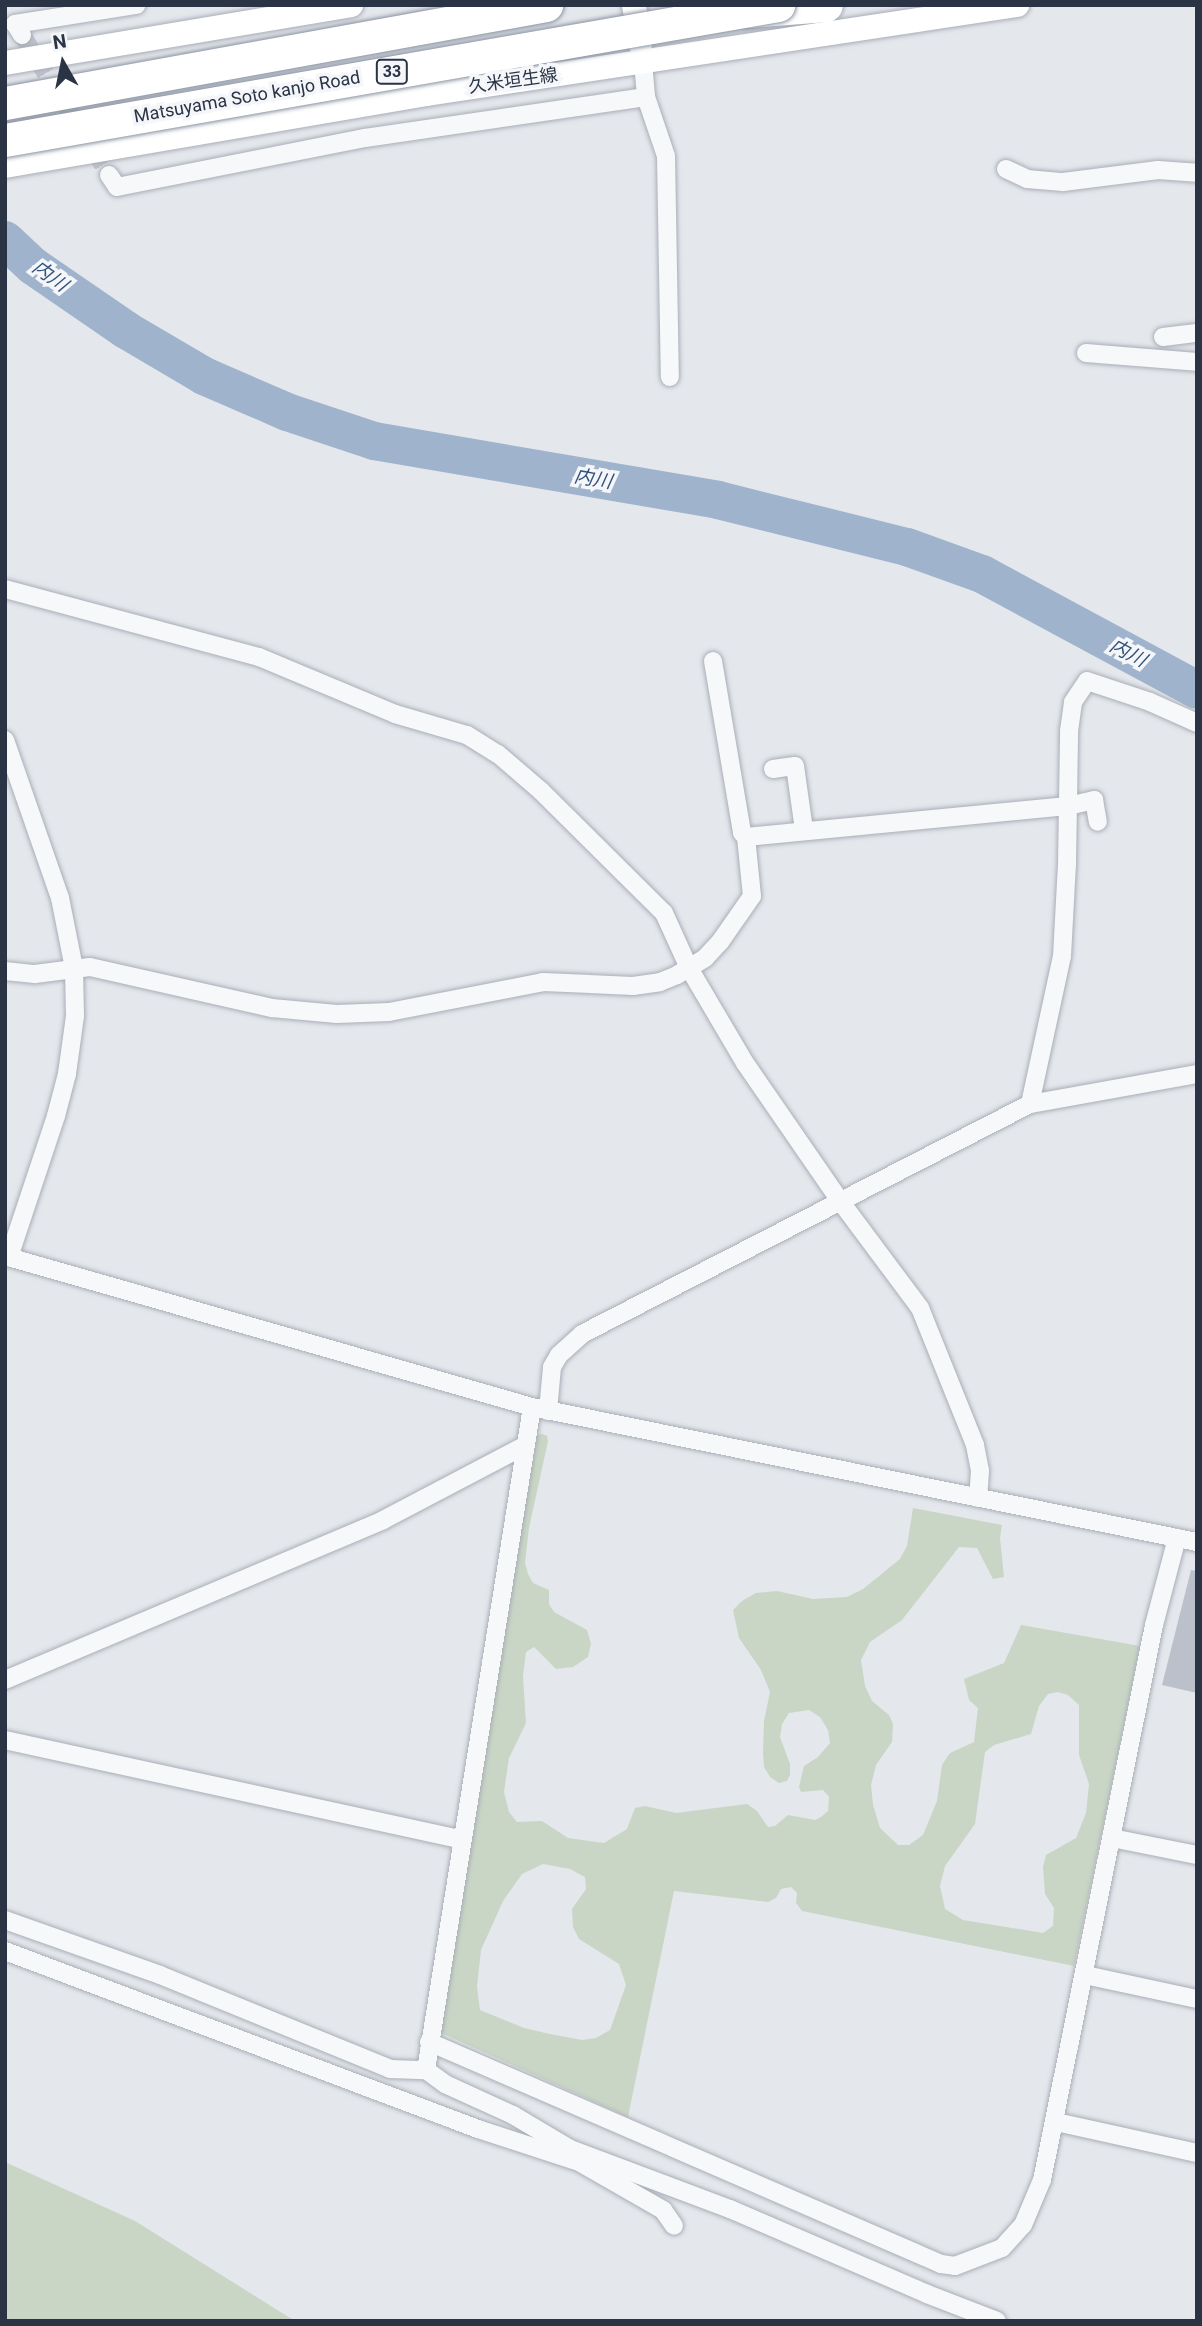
<!DOCTYPE html>
<meta charset="utf-8">
<style>
body{margin:0}
#map{position:relative;width:1202px;height:2326px;overflow:hidden;background:#e4e7ec;font-family:Roboto,"Noto Sans JP",sans-serif}
div>[style]{position:absolute}
.green>*{inset:0;background:#c9d6c5}
.river>*{height:38px;margin:-19px;padding:0 19px;transform-origin:19px;border-radius:19px;background:#9fb4cc}
.building>*{inset:0;background:#bbc0ca}
.minor-tunnel>*{height:18px;margin-top:-9px;transform-origin:0;background:repeating-linear-gradient(90deg,#bfc3cb 0 18px,transparent 0 27px)}
.roads{filter:drop-shadow(0 0 2px #a9aeb7) drop-shadow(0 0 2px #a9aeb7)}
.minor>*{height:18px;margin:-9px;padding:0 9px;transform-origin:9px;border-radius:9px;background:#f7f8fa}
.secondary>*{height:24px;margin:-12px;padding:0 12px;transform-origin:12px;border-radius:12px;background:#fff}
.motorway>*{height:33px;margin:-16.5px;padding:0 16.5px;transform-origin:16.5px;border-radius:16.5px;background:#fff}
.bridges{filter:drop-shadow(0 0 2px #8b94a3) drop-shadow(0 0 2px #8b94a3)}
.motorway-bridge>*{height:33px;margin:-16.5px;padding:0 16.5px;transform-origin:16.5px;border-radius:16.5px;background:#fff}
span{translate:-50% -50%;white-space:nowrap;text-align:center;line-height:1.15;-webkit-text-stroke:7px #f4f6f9;paint-order:stroke}
.shield-label span{padding:2px 5px;background:#f4f6f9;border:2px solid;border-radius:5px;-webkit-text-stroke-width:0}
.shield-label{font-size:16px;color:#2b3445;font-weight:700}
.street-label{font-size:18px;color:#2b3445}
.water-label{font-size:19px;color:#34527a;font-style:italic}
.frame{position:absolute;inset:0;border:7px solid #2b3445;pointer-events:none}
.north{position:absolute;left:28px;top:28px;width:70px;height:70px;-webkit-text-stroke:5px #f4f6f9;paint-order:stroke;rotate:351deg;font-size:19px;font-weight:700;line-height:28px;text-align:center;color:#2b3445}
.north::after{content:'';display:block;margin:auto;width:24px;height:32px;background:#2b3445;clip-path:polygon(50% 0,100% 100%,50% 72%,0 100%)}
</style>
<div id="map">
<div class="green">
<div style="clip-path:polygon(evenodd,542px 1434px,547px 1436px,548px 1441px,529px 1528px,525px 1563px,528px 1574px,533px 1583px,549px 1590px,549px 1604px,554px 1612px,587px 1630px,591px 1644px,588px 1657px,573px 1667px,556px 1669px,534px 1647px,526px 1652px,523px 1676px,526px 1723px,509px 1758px,504px 1792px,509px 1812px,517px 1822px,542px 1821px,568px 1838px,604px 1843px,627px 1829px,635px 1808px,645px 1806px,676px 1813px,747px 1804px,757px 1811px,768px 1827px,775px 1826px,788px 1815px,815px 1820px,821px 1817px,828px 1811px,829px 1797px,823px 1790px,801px 1792px,799px 1787px,804px 1766px,818px 1757px,830px 1743px,828px 1730px,820px 1717px,809px 1710px,789px 1713px,782px 1724px,780px 1737px,790px 1764px,790px 1775px,787px 1781px,779px 1783px,770px 1777px,764px 1767px,763px 1753px,764px 1721px,770px 1692px,761px 1670px,739px 1638px,733px 1610px,742px 1601px,756px 1593px,777px 1591px,813px 1599px,847px 1597px,863px 1589px,900px 1559px,907px 1546px,913px 1508px,1002px 1525px,1000px 1538px,1004px 1577px,993px 1579px,977px 1548px,959px 1547px,902px 1620px,870px 1642px,861px 1660px,865px 1686px,872px 1701px,889px 1715px,893px 1724px,892px 1742px,876px 1765px,871px 1785px,873px 1805px,880px 1828px,898px 1845px,909px 1845px,923px 1835px,937px 1801px,942px 1765px,950px 1753px,974px 1742px,978px 1708px,969px 1700px,964px 1679px,1004px 1663px,1021px 1625px,1140px 1646px,1074px 1966px,802px 1911px,796px 1903px,797px 1893px,791px 1887px,781px 1889px,776px 1898px,768px 1902px,674px 1891px,628px 2117px,439px 2032px,536px 1435px,542px 1434px,1058px 1692px,1068px 1695px,1079px 1705px,1079px 1755px,1089px 1784px,1086px 1813px,1076px 1838px,1046px 1855px,1043px 1867px,1045px 1894px,1054px 1908px,1053px 1926px,1043px 1933px,963px 1920px,945px 1909px,940px 1886px,945px 1866px,975px 1824px,985px 1752px,994px 1745px,1031px 1734px,1039px 1706px,1048px 1694px,1058px 1692px,542px 1434px,543px 1864px,570px 1869px,585px 1877px,586px 1889px,572px 1909px,573px 1927px,579px 1939px,619px 1964px,626px 1985px,610px 2030px,596px 2038px,582px 2040px,550px 2034px,524px 2028px,480px 2010px,477px 1987px,481px 1950px,503px 1901px,522px 1874px,543px 1864px)"></div>
<div style="clip-path:polygon(5px 2162px,135px 2221px,295px 2321px,5px 2321px)"></div>
</div>
<div class="river">
<div style="left:5px;top:240px;width:38px;rotate:43deg"></div>
<div style="left:33px;top:266px;width:113px;rotate:34.5deg"></div>
<div style="left:126px;top:330px;width:91px;rotate:30.5deg"></div>
<div style="left:204px;top:376px;width:90px;rotate:23.4deg"></div>
<div style="left:287px;top:412px;width:92px;rotate:18.4deg"></div>
<div style="left:374px;top:441px;width:349px;rotate:9.7deg"></div>
<div style="left:718px;top:500px;width:195px;rotate:14deg"></div>
<div style="left:907px;top:547px;width:80px;rotate:19.8deg"></div>
<div style="left:982px;top:574px;width:244px;rotate:28.3deg"></div>
</div>
<div class="building">
<div style="clip-path:polygon(1191px 1570px,1197px 1571px,1197px 1693px,1162px 1685px)"></div>
</div>
<div class="minor-tunnel">
<div style="left:22px;top:35px;width:165px;rotate:58.1deg"></div>
</div>
<div class="roads">
<div class="minor">
<div style="left:22px;top:35px;width:13px;rotate:-122deg"></div>
<div style="left:15px;top:24px;width:123px;rotate:-8.9deg"></div>
<div style="left:643px;top:62px;width:35px;rotate:85deg"></div>
<div style="left:646px;top:97px;width:62px;rotate:71.3deg"></div>
<div style="left:666px;top:156px;width:221px;rotate:89deg"></div>
<div style="left:1006px;top:169px;width:23px;rotate:25deg"></div>
<div style="left:1027px;top:179px;width:36px;rotate:5deg"></div>
<div style="left:1063px;top:182px;width:96px;rotate:-7.2deg"></div>
<div style="left:1158px;top:170px;width:39px;rotate:4deg"></div>
<div style="left:109px;top:175px;width:14px;rotate:56deg"></div>
<div style="left:117px;top:187px;width:253px;rotate:-11.2deg"></div>
<div style="left:365px;top:138px;width:284px;rotate:-8.3deg"></div>
<div style="left:1163px;top:337px;width:34px;rotate:-7deg"></div>
<div style="left:1086px;top:353px;width:111px;rotate:4.6deg"></div>
<div style="left:5px;top:589px;width:263px;rotate:15deg"></div>
<div style="left:259px;top:657px;width:147px;rotate:22.7deg"></div>
<div style="left:395px;top:714px;width:75px;rotate:16.3deg"></div>
<div style="left:467px;top:735px;width:36px;rotate:32deg"></div>
<div style="left:498px;top:754px;width:57px;rotate:40.7deg"></div>
<div style="left:541px;top:791px;width:173px;rotate:44.8deg"></div>
<div style="left:664px;top:913px;width:60px;rotate:65.6deg"></div>
<div style="left:689px;top:968px;width:110px;rotate:59.5deg"></div>
<div style="left:745px;top:1063px;width:169px;rotate:55.4deg"></div>
<div style="left:841px;top:1202px;width:132px;rotate:53.3deg"></div>
<div style="left:920px;top:1308px;width:148px;rotate:68.1deg"></div>
<div style="left:975px;top:1445px;width:26px;rotate:79deg"></div>
<div style="left:980px;top:1471px;width:27px;rotate:94deg"></div>
<div style="left:713px;top:661px;width:174px;rotate:80.4deg"></div>
<div style="left:742px;top:833px;width:6px;rotate:45deg"></div>
<div style="left:5px;top:740px;width:167px;rotate:70.8deg"></div>
<div style="left:60px;top:898px;width:71px;rotate:78.7deg"></div>
<div style="left:74px;top:968px;width:48px;rotate:88.8deg"></div>
<div style="left:75px;top:1016px;width:59px;rotate:97.9deg"></div>
<div style="left:67px;top:1074px;width:43px;rotate:104.7deg"></div>
<div style="left:56px;top:1116px;width:149px;rotate:108.4deg"></div>
<div style="left:773px;top:769px;width:22px;rotate:-8deg"></div>
<div style="left:795px;top:766px;width:65px;rotate:82deg"></div>
<div style="left:5px;top:971px;width:30px;rotate:6deg"></div>
<div style="left:35px;top:974px;width:55px;rotate:-7.3deg"></div>
<div style="left:90px;top:967px;width:187px;rotate:12.7deg"></div>
<div style="left:272px;top:1008px;width:65px;rotate:5.3deg"></div>
<div style="left:337px;top:1014px;width:52px;rotate:-2.2deg"></div>
<div style="left:389px;top:1012px;width:157px;rotate:-11deg"></div>
<div style="left:543px;top:982px;width:90px;rotate:2.5deg"></div>
<div style="left:633px;top:986px;width:27px;rotate:-8deg"></div>
<div style="left:660px;top:982px;width:18px;rotate:-22deg"></div>
<div style="left:677px;top:975px;width:33px;rotate:-31deg"></div>
<div style="left:705px;top:958px;width:22px;rotate:-47deg"></div>
<div style="left:720px;top:942px;width:56px;rotate:-55.2deg"></div>
<div style="left:752px;top:896px;width:59px;rotate:-95.8deg"></div>
<div style="left:746px;top:837px;width:323px;rotate:-5.5deg"></div>
<div style="left:1068px;top:806px;width:27px;rotate:-13deg"></div>
<div style="left:1094px;top:800px;width:22px;rotate:80deg"></div>
<div style="left:1030px;top:1104px;width:151px;rotate:-77.8deg"></div>
<div style="left:1062px;top:956px;width:91px;rotate:-86.9deg"></div>
<div style="left:1067px;top:865px;width:134px;rotate:-89.1deg"></div>
<div style="left:1069px;top:731px;width:29px;rotate:-82deg"></div>
<div style="left:1073px;top:702px;width:25px;rotate:-56deg"></div>
<div style="left:1087px;top:681px;width:66px;rotate:18.4deg"></div>
<div style="left:1150px;top:702px;width:51px;rotate:24.1deg"></div>
<div style="left:5px;top:1256px;width:548px;rotate:15.99deg"></div>
<div style="left:532px;top:1407px;width:679px;rotate:11.48deg"></div>
<div style="left:548px;top:1411px;width:44px;rotate:-84.8deg"></div>
<div style="left:552px;top:1367px;width:14px;rotate:-60deg"></div>
<div style="left:559px;top:1355px;width:31px;rotate:-42deg"></div>
<div style="left:582px;top:1334px;width:504px;rotate:-27.18deg"></div>
<div style="left:1030px;top:1104px;width:170px;rotate:-10.2deg"></div>
<div style="left:5px;top:1680px;width:410px;rotate:-22.9deg"></div>
<div style="left:383px;top:1520px;width:161px;rotate:-27.7deg"></div>
<div style="left:5px;top:1740px;width:468px;rotate:12.3deg"></div>
<div style="left:1112px;top:1838px;width:87px;rotate:11.3deg"></div>
<div style="left:5px;top:1920px;width:164px;rotate:19.5deg"></div>
<div style="left:160px;top:1975px;width:248px;rotate:22.2deg"></div>
<div style="left:390px;top:2069px;width:36px;rotate:2deg"></div>
<div style="left:426px;top:2070px;width:671px;rotate:-80.92deg"></div>
<div style="left:5px;top:1951px;width:505px;rotate:20.62deg"></div>
<div style="left:478px;top:2129px;width:103px;rotate:18.1deg"></div>
<div style="left:1085px;top:1975px;width:115px;rotate:12.1deg"></div>
<div style="left:429px;top:2042px;width:558px;rotate:23.44deg"></div>
<div style="left:941px;top:2264px;width:14px;rotate:8deg"></div>
<div style="left:955px;top:2266px;width:50px;rotate:-21deg"></div>
<div style="left:1002px;top:2248px;width:31px;rotate:-48deg"></div>
<div style="left:1023px;top:2225px;width:49px;rotate:-67.1deg"></div>
<div style="left:1042px;top:2180px;width:566px;rotate:-78.59deg"></div>
<div style="left:1154px;top:1625px;width:90px;rotate:-75.2deg"></div>
<div style="left:426px;top:2070px;width:24px;rotate:36deg"></div>
<div style="left:445px;top:2084px;width:75px;rotate:24.5deg"></div>
<div style="left:513px;top:2115px;width:66px;rotate:30.8deg"></div>
<div style="left:570px;top:2149px;width:171px;rotate:20.6deg"></div>
<div style="left:730px;top:2209px;width:215px;rotate:23.3deg"></div>
<div style="left:927px;top:2294px;width:75px;rotate:21.1deg"></div>
<div style="left:1056px;top:2122px;width:144px;rotate:12.4deg"></div>
<div style="left:572px;top:2152px;width:12px;rotate:55deg"></div>
<div style="left:579px;top:2162px;width:97px;rotate:29.7deg"></div>
<div style="left:663px;top:2210px;width:19px;rotate:55deg"></div>
</div>
<div class="secondary">
<div style="left:634px;top:5px;width:39px;rotate:81deg"></div>
<div style="left:5px;top:63px;width:351px;rotate:-9.5deg"></div>
<div style="left:5px;top:166px;width:428px;rotate:-9.7deg"></div>
<div style="left:427px;top:94px;width:597px;rotate:-8.58deg"></div>
</div>
<div class="motorway">
<div style="left:748px;top:11px;width:78px;rotate:-4.4deg"></div>
</div>
</div>
<div class="bridges">
<div class="motorway-bridge">
<div style="left:5px;top:103px;width:550px;rotate:-10.27deg"></div>
<div style="left:5px;top:140px;width:785px;rotate:-9.91deg"></div>
</div>
</div>
<div class="shield-label">
<span style="left:392px;top:72px">33</span>
</div>
<div class="street-label">
<span style="left:513px;top:81px;rotate:-8deg">久米垣生線</span>
<span style="left:247px;top:97px;rotate:-10deg">Matsuyama Soto kanjo Road</span>
</div>
<div class="water-label">
<span style="left:50px;top:276px;rotate:36deg">内川</span>
<span style="left:593px;top:479px;rotate:10deg">内川</span>
<span style="left:1128px;top:653px;rotate:28deg">内川</span>
</div>
<div class="frame"></div>
<div class="north">N</div>
</div>
